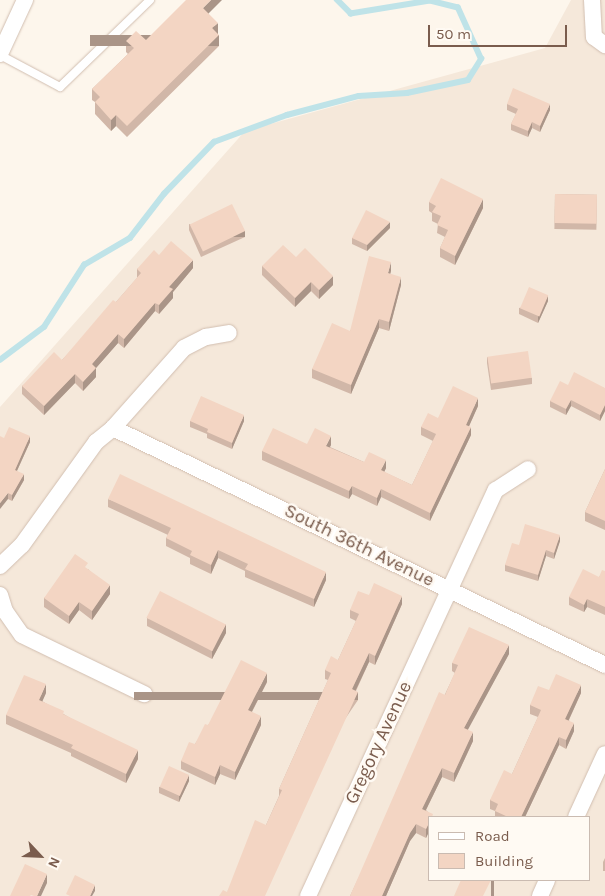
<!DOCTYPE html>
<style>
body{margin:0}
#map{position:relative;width:605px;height:896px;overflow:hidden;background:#fdf6ec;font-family:Karla,sans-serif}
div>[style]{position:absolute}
.residential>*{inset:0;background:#f5e8da}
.stream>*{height:5.5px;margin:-2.75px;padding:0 2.75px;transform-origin:2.75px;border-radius:2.75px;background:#bfe3e8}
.roads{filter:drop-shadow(0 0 1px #d1beb0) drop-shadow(0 0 1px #d1beb0)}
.service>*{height:8px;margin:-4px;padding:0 4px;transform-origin:4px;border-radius:4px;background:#fff}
.minor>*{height:16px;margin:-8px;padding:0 8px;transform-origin:8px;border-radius:8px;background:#fff}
.wall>*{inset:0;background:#d1b7a8;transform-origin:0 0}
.shaded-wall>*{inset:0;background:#aa9588;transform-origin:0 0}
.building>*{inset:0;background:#f3d5c3;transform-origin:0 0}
span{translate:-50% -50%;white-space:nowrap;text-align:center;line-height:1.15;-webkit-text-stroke:5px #fffaf3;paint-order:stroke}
.street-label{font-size:19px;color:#7a5c4d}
.legend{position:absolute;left:428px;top:816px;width:162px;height:65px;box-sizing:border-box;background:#fffaf3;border:1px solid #cabbb1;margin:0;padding:6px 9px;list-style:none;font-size:15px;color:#7a5c4d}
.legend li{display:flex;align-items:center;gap:10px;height:25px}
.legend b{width:25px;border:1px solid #cabbb1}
.north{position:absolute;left:15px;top:831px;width:50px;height:50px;-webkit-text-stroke:4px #fffaf3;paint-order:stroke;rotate:115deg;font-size:14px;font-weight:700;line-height:20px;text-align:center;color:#7a5c4d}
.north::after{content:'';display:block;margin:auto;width:18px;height:22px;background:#7a5c4d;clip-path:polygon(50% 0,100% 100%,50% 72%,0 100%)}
.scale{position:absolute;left:428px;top:25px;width:139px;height:22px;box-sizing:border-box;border:2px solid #7a5c4d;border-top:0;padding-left:6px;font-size:15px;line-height:18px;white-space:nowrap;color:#7a5c4d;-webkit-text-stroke:4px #fffaf3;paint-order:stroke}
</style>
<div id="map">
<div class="residential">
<div style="clip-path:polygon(evenodd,571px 0,605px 0,605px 896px,0 896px,0 407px,245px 131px,545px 48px,571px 0,429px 817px,589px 817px,589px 880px,429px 880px,429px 817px)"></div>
</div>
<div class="stream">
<div style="left:0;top:360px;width:55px;rotate:-36.9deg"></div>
<div style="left:44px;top:327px;width:74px;rotate:-57.2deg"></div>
<div style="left:84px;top:265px;width:53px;rotate:-30.4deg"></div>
<div style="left:130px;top:238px;width:56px;rotate:-52.3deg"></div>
<div style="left:164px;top:194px;width:72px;rotate:-46.1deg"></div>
<div style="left:214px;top:142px;width:78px;rotate:-20.3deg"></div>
<div style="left:287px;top:115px;width:74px;rotate:-14.8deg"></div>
<div style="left:359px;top:96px;width:48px;rotate:-3.6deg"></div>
<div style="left:407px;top:93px;width:62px;rotate:-12deg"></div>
<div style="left:468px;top:80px;width:25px;rotate:-58deg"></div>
<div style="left:481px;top:59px;width:56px;rotate:-114.3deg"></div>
<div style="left:458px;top:8px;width:29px;rotate:-166deg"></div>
<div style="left:430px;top:1px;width:80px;rotate:170.7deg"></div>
<div style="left:351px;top:14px;width:20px;rotate:-135deg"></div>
</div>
<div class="roads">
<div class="service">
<div style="left:0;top:55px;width:68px;rotate:28.1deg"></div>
<div style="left:60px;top:87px;width:125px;rotate:-44deg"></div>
</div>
<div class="minor">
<div style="left:592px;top:0;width:37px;rotate:87deg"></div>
<div style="left:594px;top:37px;width:14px;rotate:36deg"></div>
<div style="left:0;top:54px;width:60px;rotate:-65.2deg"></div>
<div style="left:113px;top:428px;width:546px;rotate:25.72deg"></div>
<div style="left:0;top:566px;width:30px;rotate:-44deg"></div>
<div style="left:22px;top:545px;width:127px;rotate:-54.3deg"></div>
<div style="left:96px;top:442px;width:22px;rotate:-39deg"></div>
<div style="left:113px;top:428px;width:107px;rotate:-48.4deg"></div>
<div style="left:184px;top:348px;width:25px;rotate:-27deg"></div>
<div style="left:206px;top:337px;width:23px;rotate:-10deg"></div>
<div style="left:0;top:595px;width:17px;rotate:73deg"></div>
<div style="left:5px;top:611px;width:29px;rotate:55deg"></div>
<div style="left:22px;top:635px;width:136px;rotate:25.8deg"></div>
<div style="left:576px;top:817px;width:69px;rotate:-65.3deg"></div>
<div style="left:308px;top:896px;width:447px;rotate:-65.2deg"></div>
<div style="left:496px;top:490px;width:38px;rotate:-33deg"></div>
<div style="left:540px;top:896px;width:17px;rotate:-66deg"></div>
</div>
</div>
<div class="wall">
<div style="clip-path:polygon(208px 13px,218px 34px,219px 46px,127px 137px,116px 126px,111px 131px,95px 114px,95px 102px,92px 100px,92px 89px,128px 54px,126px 52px,126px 41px,146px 40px)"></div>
<div style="clip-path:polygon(507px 104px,550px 110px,540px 132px,532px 128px,528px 137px,511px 130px,511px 124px,516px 114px,507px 110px)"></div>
<div style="left:555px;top:194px;width:42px;height:35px;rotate:1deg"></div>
<div style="clip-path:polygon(429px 202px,483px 208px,455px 265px,440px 257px,440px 248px,445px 237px,437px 233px,438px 224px,432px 221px,432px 213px,429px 211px)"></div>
<div style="clip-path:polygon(189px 224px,245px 237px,201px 257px,189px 230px)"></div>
<div style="clip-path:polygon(390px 228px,367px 251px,352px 244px,352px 238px)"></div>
<div style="clip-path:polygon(159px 255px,193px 268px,173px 292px,173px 298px,159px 314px,155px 311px,124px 348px,118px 343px,96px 368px,96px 377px,83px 391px,75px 383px,44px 415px,22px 394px,22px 386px,62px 360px,116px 302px,137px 278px,137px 269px)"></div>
<div style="clip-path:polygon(296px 257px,333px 285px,319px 299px,311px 291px,295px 307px,262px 275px,262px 266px)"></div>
<div style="clip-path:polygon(391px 271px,390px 274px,401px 285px,389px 331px,379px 328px,351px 394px,312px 378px,312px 369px,350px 331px)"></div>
<div style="clip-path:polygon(548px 301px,538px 323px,519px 314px,519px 308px)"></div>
<div style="clip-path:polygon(487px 357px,532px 378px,532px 384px,491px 390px,487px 363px)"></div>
<div style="clip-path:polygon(568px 385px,605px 388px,605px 411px,600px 421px,571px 406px,566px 415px,550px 407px,550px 401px)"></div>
<div style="clip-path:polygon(478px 406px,469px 426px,471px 435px,430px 521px,381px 497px,377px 506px,352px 494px,349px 499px,262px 460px,262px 451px,307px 444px,331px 445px,330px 447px,364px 462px,386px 468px,384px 472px,412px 485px,433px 441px,421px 435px,421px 427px,438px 418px)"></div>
<div style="clip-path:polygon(190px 421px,244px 421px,232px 449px,207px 438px,207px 434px,190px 427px)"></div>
<div style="clip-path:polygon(4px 438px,30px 442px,17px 471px,24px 480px,12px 501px,8px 499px)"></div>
<div style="clip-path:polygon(605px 469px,605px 530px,585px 521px,585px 512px)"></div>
<div style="clip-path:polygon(108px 499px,326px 580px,314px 607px,245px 577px,245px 571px,218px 558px,211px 574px,190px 564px,190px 558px,166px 546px,166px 538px,168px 535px,108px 507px)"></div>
<div style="clip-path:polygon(560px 541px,554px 559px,546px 556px,538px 581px,505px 571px,505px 565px,519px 545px)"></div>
<div style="clip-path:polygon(88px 569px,110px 594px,92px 620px,79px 610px,69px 624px,44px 607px,44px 598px)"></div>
<div style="clip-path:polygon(605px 571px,605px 615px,587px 607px,584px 612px,569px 605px,569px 597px,599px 577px)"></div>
<div style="clip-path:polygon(369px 595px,402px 604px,375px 665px,369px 662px,356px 691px,358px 700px,227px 892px,266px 825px,279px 796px,279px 789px,328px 680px,325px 679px,325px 670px,338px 660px,356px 621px,350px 618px,350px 610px)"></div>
<div style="clip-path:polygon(147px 618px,226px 633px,212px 659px,147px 626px)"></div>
<div style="clip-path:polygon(509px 654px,467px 730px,473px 741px,454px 782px,442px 777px,426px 810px,433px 817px,426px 838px,416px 833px,410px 841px,386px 896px,350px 896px,455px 673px,452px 671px,452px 663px)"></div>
<div style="clip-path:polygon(267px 682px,252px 712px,261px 725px,235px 780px,220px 774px,215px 785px,181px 769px,181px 761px,195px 744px,208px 725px)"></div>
<div style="clip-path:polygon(549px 690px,581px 693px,569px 720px,574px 731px,566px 749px,559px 745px,525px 817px,495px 817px,495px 811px,490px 809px,490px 800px,512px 774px,538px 717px,530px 714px,530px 705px)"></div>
<div style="clip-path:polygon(46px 693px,42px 701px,138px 759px,126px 783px,71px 756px,71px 753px,6px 724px,6px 715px)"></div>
<div style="clip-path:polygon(189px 781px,179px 802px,159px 793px,159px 787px)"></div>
<div style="clip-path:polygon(605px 858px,605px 871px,603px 871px,603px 862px)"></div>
</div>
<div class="shaded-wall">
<div style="clip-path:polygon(211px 0,222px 0,203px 19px,203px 8px)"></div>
<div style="clip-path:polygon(218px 23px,218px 35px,212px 28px)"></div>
<div style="left:219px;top:35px;width:11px;height:129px;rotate:90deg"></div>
<div style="clip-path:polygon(550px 104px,550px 110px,540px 132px,540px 126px)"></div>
<div style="clip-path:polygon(116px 115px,116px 126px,111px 131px,111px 120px)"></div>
<div style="clip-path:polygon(532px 122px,532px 128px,528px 137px,528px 131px)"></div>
<div style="clip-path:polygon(483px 199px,483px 208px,455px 265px,455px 256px)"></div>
<div style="clip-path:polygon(390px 222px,390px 228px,367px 251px,367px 245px)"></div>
<div style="left:245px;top:231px;width:6px;height:48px;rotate:90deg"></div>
<div style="clip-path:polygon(193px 260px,193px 268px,173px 292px,173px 298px,159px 314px,159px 305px,169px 287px)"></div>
<div style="clip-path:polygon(391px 262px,391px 271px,388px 282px,388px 273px)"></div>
<div style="clip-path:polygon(333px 276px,333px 285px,319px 299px,319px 290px)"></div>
<div style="clip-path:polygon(401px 277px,401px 285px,389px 331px,389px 322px)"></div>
<div style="clip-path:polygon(311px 282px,311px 291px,295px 307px,295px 298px)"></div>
<div style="clip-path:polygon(548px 295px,548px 301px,538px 323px,538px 317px)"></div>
<div style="clip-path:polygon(155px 303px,155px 311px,124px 348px,124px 339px)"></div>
<div style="clip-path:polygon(379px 319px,379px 328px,351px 394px,351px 385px)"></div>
<div style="clip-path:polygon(118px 334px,118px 343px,96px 368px,96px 377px,83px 391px,83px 382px,92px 364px)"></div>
<div style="clip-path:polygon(75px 374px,75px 383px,44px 415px,44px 406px)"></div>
<div style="clip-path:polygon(478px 398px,478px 406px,466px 433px,466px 425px)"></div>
<div style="clip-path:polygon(571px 400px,571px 406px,566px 415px,566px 409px)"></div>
<div style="clip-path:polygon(605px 405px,605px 411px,600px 421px,600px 415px)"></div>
<div style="clip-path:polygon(244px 415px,244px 421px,232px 449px,232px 443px)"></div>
<div style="clip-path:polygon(471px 427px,471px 435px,430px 521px,430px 513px)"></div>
<div style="clip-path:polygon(30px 436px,30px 442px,15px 475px,15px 470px)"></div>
<div style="clip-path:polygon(331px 436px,331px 445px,326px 454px,326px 446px)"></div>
<div style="clip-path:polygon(386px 460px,386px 468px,381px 479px,381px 470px)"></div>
<div style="clip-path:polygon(24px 474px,24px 480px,12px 501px,12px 495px)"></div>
<div style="clip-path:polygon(352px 486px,352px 494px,349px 499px,349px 491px)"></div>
<div style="clip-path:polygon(381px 489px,381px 497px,377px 506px,377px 498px)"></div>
<div style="clip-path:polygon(8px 493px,8px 499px,0 509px,0 503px)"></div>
<div style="clip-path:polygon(560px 535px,560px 541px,554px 559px,554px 553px)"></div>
<div style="clip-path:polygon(218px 550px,218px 558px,211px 574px,211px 565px)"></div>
<div style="clip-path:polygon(546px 550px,546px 556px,538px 581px,538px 575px)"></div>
<div style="clip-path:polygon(326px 572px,326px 580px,314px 607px,314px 599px)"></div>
<div style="clip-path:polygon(110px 585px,110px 594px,92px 620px,92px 611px)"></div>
<div style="clip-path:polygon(402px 596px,402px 604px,375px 665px,375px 656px)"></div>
<div style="clip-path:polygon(587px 599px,587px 607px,584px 612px,584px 605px)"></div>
<div style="clip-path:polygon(79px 602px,79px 610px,69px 624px,69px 616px)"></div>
<div style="clip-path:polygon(226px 624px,226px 633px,212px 659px,212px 650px)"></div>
<div style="clip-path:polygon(509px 645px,509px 654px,464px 737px,464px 728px)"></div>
<div style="clip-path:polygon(369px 653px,369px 662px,352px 698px,352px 689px)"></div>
<div style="clip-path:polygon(267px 673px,267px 682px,248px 719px,248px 710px)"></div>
<div style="clip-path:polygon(46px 684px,46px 693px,39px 709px,39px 700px)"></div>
<div style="clip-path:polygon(581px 685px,581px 693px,565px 728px,565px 719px)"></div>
<div style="left:358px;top:692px;width:8px;height:224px;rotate:90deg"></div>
<div style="clip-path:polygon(261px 716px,261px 725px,235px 780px,235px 772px)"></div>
<div style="clip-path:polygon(574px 723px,574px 731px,566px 749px,566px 740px)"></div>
<div style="clip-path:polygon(473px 732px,473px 741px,454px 782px,454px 773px)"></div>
<div style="clip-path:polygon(559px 737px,559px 745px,525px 817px,521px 817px)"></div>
<div style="clip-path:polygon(138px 750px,138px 759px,126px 783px,126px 774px)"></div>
<div style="clip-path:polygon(220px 765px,220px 774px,215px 785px,215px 777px)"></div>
<div style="clip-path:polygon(442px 768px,442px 777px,422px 818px,422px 809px)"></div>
<div style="clip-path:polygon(189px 775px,189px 781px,179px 802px,179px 796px)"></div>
<div style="clip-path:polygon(429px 823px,429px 832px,426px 838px,426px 829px)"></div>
<div style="clip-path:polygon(416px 824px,416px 833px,410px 841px,386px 896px,382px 896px,410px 833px)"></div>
<div style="clip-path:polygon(47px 874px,47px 883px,41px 896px,37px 896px)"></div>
<div style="left:491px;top:880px;width:3px;height:18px"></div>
<div style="clip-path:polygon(95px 885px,95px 891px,92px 896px,90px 896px)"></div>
</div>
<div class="building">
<div style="clip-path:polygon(186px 0,211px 0,203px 8px,218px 23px,212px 28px,219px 35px,127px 126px,116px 115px,111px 120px,95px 102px,100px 97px,92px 89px,134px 48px,126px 41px,136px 31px,146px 40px)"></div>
<div style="clip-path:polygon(513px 88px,550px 104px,540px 126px,532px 122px,528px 131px,511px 124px,518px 109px,507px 104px)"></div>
<div style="clip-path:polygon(441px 178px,483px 199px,455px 256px,440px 248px,448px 230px,437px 225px,441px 216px,432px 212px,436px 206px,429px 202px)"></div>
<div style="left:555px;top:194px;width:42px;height:29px;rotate:1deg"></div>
<div style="left:232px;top:204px;width:30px;height:47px;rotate:64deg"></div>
<div style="clip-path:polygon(366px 210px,390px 222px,367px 245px,352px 238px)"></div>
<div style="clip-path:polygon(171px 241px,193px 260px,169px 287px,173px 289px,159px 305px,155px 303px,124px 339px,118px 334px,92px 364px,96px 368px,83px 382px,75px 374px,44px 406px,22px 386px,54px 352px,62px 360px,113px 300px,116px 302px,141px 273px,137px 269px,154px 250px,159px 255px)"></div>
<div style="clip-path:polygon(283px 245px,296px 257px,305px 248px,333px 276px,319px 290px,311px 282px,295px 298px,262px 266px)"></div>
<div style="clip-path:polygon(369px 256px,391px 262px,388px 273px,401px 277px,389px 322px,379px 319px,351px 385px,312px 369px,332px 323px,350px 331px)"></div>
<div style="left:529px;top:287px;width:21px;height:23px;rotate:23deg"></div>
<div style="left:528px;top:351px;width:27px;height:41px;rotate:82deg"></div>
<div style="clip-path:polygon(574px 372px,605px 388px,605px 405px,600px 415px,571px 400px,566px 409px,550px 401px,560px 381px,568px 385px)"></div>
<div style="clip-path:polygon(453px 386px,478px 398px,466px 425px,471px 427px,430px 513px,381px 489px,377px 498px,352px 486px,349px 491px,262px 451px,273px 428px,307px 444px,315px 428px,331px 436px,326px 446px,364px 462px,369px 452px,386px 460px,381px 470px,412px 485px,436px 434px,421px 427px,428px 413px,438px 418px)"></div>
<div style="clip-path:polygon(201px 396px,244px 415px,232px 443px,207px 432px,208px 429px,190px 421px)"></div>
<div style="clip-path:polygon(9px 427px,30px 436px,15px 470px,24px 474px,12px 495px,8px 493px,0 503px,0 436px,4px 438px)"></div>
<div style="clip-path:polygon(605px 469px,605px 521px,585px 512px)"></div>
<div style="clip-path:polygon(120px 474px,326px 572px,314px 599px,245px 569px,248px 564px,218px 550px,211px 565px,190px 555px,192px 551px,166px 538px,171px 528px,108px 499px)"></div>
<div style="clip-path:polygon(525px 524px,560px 535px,554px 553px,546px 550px,538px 575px,505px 565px,512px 543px,519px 545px)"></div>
<div style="clip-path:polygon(75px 554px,88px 563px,85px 567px,110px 585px,92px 611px,79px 602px,69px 616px,44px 598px)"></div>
<div style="clip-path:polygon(583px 569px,599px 577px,602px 570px,605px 571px,605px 607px,587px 599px,584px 605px,569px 597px)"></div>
<div style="clip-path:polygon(374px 583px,402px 596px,375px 656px,369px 653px,352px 689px,358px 692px,265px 896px,219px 896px,223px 890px,227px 892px,255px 820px,266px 825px,282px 790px,279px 789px,331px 673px,325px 670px,331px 656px,338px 660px,359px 614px,350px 610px,358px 591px,369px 595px)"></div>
<div style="left:160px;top:591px;width:74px;height:30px;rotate:27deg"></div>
<div style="clip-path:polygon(469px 627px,509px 645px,464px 728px,473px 732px,454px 773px,442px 768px,422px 809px,433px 814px,432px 817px,429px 817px,429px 823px,426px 829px,416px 824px,410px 833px,382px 896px,350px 896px,439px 692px,445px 695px,458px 665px,452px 663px)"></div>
<div style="clip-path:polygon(241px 660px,267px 673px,248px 710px,261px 716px,235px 772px,220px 765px,215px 777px,181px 761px,189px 742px,195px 744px,205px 724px,208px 725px)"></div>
<div style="clip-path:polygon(556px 674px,581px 685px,565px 719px,574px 723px,566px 740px,559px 737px,521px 817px,508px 817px,495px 811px,498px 804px,490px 800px,504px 770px,512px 774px,541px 710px,530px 705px,538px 686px,549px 690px)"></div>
<div style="clip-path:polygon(24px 675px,46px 684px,39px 700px,64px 711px,63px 714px,138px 750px,126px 774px,71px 748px,73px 745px,6px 715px)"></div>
<div style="left:169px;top:766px;width:22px;height:23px;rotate:24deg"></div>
<div style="clip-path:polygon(25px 864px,47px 874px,37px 896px,34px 896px,31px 895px,30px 896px,10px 896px)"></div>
<div style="clip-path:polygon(75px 875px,95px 885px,90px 896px,70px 896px,66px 894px)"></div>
<div style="clip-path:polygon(461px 880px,491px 880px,483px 896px,454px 896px)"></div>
</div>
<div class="street-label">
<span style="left:359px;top:546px;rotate:26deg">South 36th Avenue</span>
<span style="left:379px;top:743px;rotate:-65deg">Gregory Avenue</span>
</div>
<ul class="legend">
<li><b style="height:6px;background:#fff"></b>Road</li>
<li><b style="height:14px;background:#f3d5c3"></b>Building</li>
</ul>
<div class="north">N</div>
<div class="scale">50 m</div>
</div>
